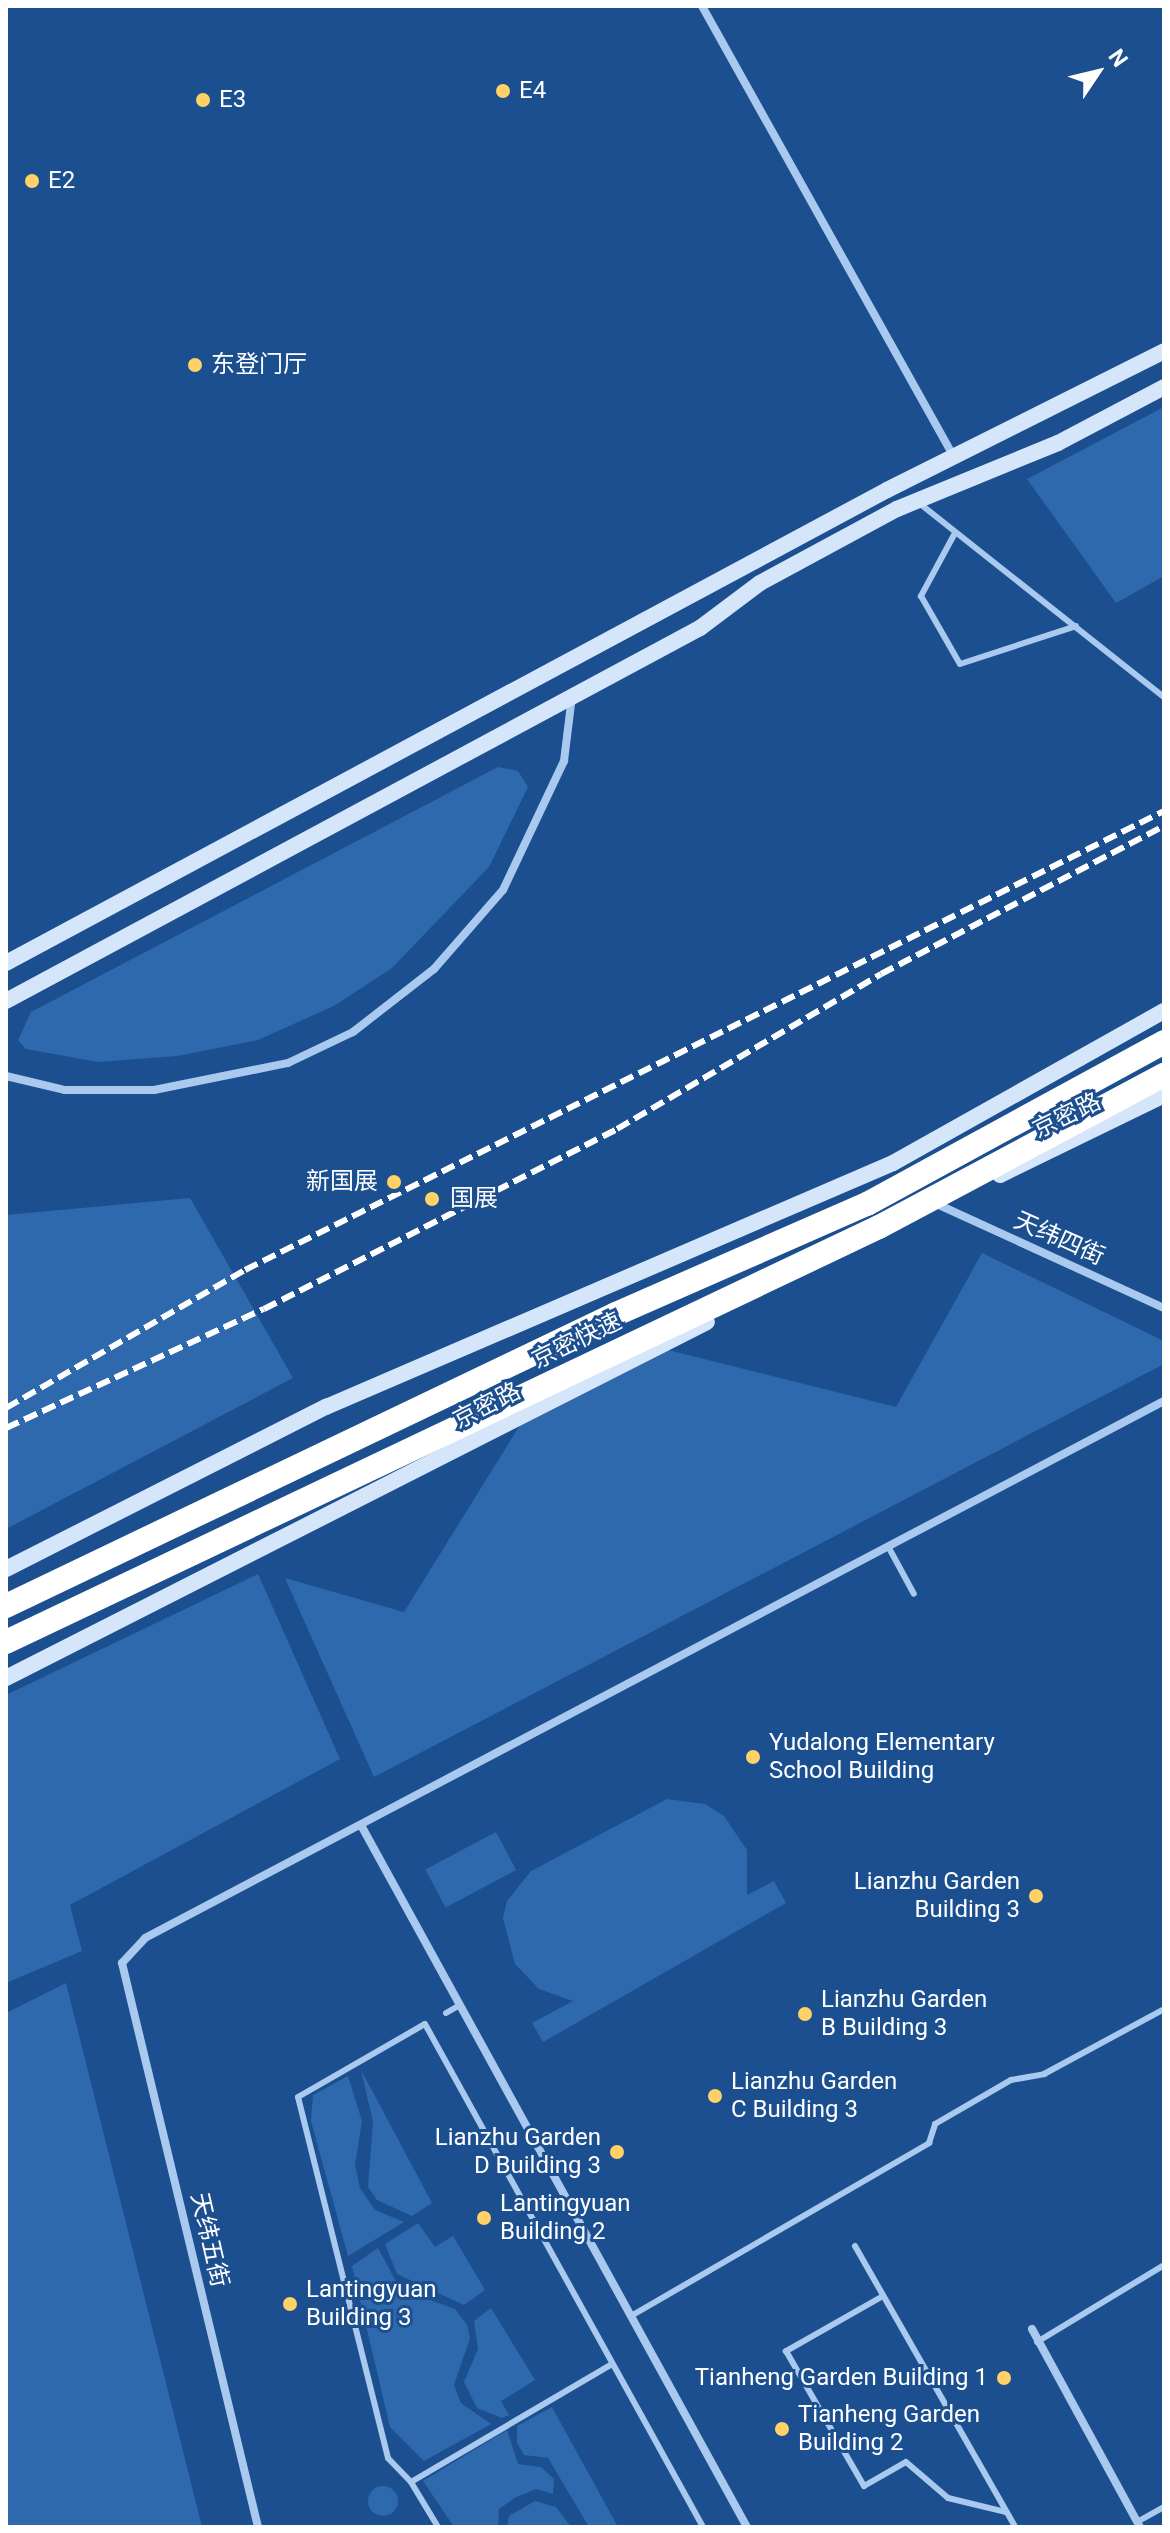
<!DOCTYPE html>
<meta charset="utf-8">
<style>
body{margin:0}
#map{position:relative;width:1170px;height:2533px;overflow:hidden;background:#1b4f8f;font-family:Roboto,"Noto Sans SC",sans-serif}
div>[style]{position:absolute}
.green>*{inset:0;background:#2e69ad;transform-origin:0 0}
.round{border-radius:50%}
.lane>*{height:6px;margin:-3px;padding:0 3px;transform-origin:3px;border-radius:3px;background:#a9c9ee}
.street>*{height:8px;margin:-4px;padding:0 4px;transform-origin:4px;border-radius:4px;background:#a9c9ee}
.secondary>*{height:16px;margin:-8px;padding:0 8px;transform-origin:8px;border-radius:8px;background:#d6e6fa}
.highway>*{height:24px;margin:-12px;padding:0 12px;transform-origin:12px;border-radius:12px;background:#fff}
.rail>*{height:6px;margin-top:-3px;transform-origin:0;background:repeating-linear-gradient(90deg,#fff 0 14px,transparent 0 20px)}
.dots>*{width:22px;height:22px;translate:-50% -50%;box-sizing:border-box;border:4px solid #1b4f8f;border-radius:50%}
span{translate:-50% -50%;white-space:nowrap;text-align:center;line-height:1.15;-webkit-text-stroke:6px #1b4f8f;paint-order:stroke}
.poi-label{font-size:24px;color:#fff}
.left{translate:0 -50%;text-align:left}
.right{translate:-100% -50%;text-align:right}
.street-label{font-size:24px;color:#fff}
.frame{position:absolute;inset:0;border:8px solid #fff;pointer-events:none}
.north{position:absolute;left:1058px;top:32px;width:80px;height:80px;-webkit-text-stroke:6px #1b4f8f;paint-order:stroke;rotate:55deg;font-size:22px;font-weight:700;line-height:32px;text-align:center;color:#fff}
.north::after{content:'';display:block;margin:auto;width:28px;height:36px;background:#fff;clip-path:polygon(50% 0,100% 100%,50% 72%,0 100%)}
</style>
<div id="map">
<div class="green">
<div style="clip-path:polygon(1164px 407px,1164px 576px,1116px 603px,1027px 479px)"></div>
<div style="clip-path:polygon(498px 767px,518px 771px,528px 787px,489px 867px,392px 968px,334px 1006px,258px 1040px,177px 1056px,98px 1062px,26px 1049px,18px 1040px,31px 1012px)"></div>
<div style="clip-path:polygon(190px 1198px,293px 1378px,6px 1529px,6px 1215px)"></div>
<div style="clip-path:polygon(982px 1253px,1164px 1341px,1164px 1364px,374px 1777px,285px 1578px,404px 1612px,548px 1380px,628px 1340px,896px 1407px)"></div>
<div style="clip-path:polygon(258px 1574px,340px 1759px,70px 1905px,82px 1951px,6px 1983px,6px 1695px)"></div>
<div style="clip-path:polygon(667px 1799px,705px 1804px,724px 1816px,747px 1850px,747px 1895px,774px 1881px,786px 1903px,543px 2042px,532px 2023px,573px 2001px,539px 1989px,515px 1964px,503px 1918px,507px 1901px,531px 1871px)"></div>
<div style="left:496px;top:1832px;width:43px;height:80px;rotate:62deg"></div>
<div style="clip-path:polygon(66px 1983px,202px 2527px,6px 2527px,6px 2013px)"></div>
<div style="clip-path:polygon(361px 2070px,432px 2203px,412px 2216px,377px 2200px,368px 2187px,373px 2122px)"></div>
<div style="clip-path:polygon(348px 2076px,362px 2121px,355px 2165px,360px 2188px,375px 2210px,404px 2222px,348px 2256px,311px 2121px,313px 2095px)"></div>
<div style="clip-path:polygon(418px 2223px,435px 2247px,453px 2236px,485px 2290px,464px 2305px,397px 2274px,385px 2244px)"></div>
<div style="clip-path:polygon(378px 2248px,400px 2289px,455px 2309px,467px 2325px,470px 2338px,454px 2385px,461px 2403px,491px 2424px,424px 2461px,390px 2427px,352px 2266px)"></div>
<div style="clip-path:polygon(491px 2308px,535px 2380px,501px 2401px,509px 2415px,502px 2418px,477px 2408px,464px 2382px,478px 2349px,474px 2321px)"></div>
<div style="clip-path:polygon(552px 2407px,618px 2527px,589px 2527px,548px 2458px,524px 2455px,517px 2443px,517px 2426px)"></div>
<div style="clip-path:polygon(507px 2430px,518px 2464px,541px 2467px,554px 2479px,553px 2494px,536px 2489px,516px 2497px,499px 2509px,498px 2527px,454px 2527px,423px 2481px)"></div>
<div class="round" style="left:368px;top:2486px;width:30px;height:30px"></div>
<div style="clip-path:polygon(535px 2501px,556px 2507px,571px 2527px,507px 2527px,509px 2516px)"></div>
</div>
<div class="lane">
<div style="left:919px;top:503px;width:313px;rotate:38.4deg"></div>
<div style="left:955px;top:533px;width:72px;rotate:118.4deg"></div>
<div style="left:921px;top:596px;width:78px;rotate:60.2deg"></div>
<div style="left:960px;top:664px;width:122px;rotate:-18.1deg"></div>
<div style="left:889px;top:1548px;width:52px;rotate:61.5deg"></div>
<div style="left:446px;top:2013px;width:16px;rotate:-30deg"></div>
<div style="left:855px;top:2246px;width:323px;rotate:60.3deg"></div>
<div style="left:883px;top:2296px;width:112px;rotate:150.4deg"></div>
<div style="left:786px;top:2351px;width:156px;rotate:60deg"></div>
<div style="left:864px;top:2486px;width:48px;rotate:-29.7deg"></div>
<div style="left:906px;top:2462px;width:55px;rotate:40.6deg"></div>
<div style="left:948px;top:2498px;width:60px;rotate:13.6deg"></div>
<div style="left:631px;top:2316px;width:345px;rotate:-30.1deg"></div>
<div style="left:929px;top:2143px;width:20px;rotate:-72deg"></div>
<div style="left:935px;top:2124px;width:88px;rotate:-30.1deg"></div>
<div style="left:1011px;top:2080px;width:34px;rotate:-10deg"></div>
<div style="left:1044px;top:2074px;width:136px;rotate:-28.4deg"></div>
<div style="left:1037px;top:2342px;width:149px;rotate:-31.2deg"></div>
<div style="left:411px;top:2482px;width:33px;rotate:-134deg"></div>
<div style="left:388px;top:2458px;width:372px;rotate:-104deg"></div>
<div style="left:298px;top:2097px;width:146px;rotate:-29.9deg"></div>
<div style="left:425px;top:2024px;width:575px;rotate:61.07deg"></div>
<div style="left:1137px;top:2522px;width:31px;rotate:-29deg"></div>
<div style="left:438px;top:2527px;width:52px;rotate:-121deg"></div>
<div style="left:411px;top:2482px;width:233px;rotate:-30.4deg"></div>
</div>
<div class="street">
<div style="left:702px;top:6px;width:517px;rotate:60.81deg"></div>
<div style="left:6px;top:1076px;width:61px;rotate:13.3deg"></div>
<div style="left:65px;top:1090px;width:89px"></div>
<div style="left:154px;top:1090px;width:137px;rotate:-11.4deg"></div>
<div style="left:288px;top:1063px;width:72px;rotate:-25.5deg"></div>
<div style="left:353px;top:1032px;width:103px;rotate:-37.9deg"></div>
<div style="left:434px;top:969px;width:105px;rotate:-48.9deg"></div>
<div style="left:503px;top:890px;width:143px;rotate:-64.7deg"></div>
<div style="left:564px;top:761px;width:65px;rotate:-83deg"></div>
<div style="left:939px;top:1205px;width:247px;rotate:24.6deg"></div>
<div style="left:362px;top:1827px;width:799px;rotate:61.19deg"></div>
<div style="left:1032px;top:2329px;width:226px;rotate:61.4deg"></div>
<div style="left:258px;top:2527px;width:580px;rotate:-103.56deg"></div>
<div style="left:122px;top:1963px;width:34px;rotate:-47deg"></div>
<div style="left:145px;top:1938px;width:1152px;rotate:-27.79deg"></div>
</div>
<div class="secondary">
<div style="left:6px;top:963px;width:1000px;rotate:-28.23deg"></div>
<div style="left:887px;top:490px;width:310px;rotate:-26.6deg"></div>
<div style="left:6px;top:1001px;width:788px;rotate:-28.26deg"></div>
<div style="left:700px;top:628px;width:75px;rotate:-36.9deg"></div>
<div style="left:760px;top:583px;width:156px;rotate:-28.4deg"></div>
<div style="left:897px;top:509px;width:174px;rotate:-22.3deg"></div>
<div style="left:1058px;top:443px;width:120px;rotate:-27.8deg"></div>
<div style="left:1000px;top:1175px;width:182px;rotate:-26deg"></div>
<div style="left:6px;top:1569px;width:359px;rotate:-26.9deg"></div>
<div style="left:326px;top:1407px;width:617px;rotate:-23.28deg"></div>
<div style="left:893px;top:1163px;width:311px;rotate:-29.3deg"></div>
<div style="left:6px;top:1678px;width:786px;rotate:-26.92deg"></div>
</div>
<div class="highway">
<div style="left:6px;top:1606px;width:676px;rotate:-25.58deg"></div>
<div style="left:616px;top:1314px;width:274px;rotate:-23.7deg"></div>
<div style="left:867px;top:1204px;width:338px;rotate:-28.6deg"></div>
<div style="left:6px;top:1642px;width:967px;rotate:-25.43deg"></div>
<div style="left:879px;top:1227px;width:323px;rotate:-28.1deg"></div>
</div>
<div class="rail">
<div style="left:6px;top:1408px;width:276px;rotate:-30deg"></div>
<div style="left:245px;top:1270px;width:1027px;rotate:-26.54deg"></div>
<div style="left:6px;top:1428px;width:284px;rotate:-24.8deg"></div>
<div style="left:264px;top:1309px;width:396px;rotate:-27deg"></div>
<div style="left:617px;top:1129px;width:306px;rotate:-30.4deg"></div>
<div style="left:881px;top:974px;width:319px;rotate:-27.6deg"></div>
</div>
<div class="dots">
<div style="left:503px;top:91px;background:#ffd166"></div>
<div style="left:203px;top:100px;background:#ffd166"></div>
<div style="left:32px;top:181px;background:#ffd166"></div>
<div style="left:195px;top:365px;background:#ffd166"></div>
<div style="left:394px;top:1182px;background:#ffd166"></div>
<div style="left:432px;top:1199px;background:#ffd166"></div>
<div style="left:753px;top:1757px;background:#ffd166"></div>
<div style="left:1036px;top:1896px;background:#ffd166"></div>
<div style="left:805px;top:2014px;background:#ffd166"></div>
<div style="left:715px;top:2096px;background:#ffd166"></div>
<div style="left:617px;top:2152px;background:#ffd166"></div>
<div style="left:484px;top:2218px;background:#ffd166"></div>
<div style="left:290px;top:2304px;background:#ffd166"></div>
<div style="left:1004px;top:2378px;background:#ffd166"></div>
<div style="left:782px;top:2429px;background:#ffd166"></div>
</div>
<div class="poi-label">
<span class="left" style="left:519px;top:91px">E4</span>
<span class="left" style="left:219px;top:100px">E3</span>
<span class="left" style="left:48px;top:181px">E2</span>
<span class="left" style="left:211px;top:365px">东登门厅</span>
<span class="right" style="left:378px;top:1182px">新国展</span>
<span class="left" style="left:450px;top:1199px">国展</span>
<span class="left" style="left:769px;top:1757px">Yudalong Elementary<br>School Building</span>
<span class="right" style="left:1020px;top:1896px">Lianzhu Garden<br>Building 3</span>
<span class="left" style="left:821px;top:2014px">Lianzhu Garden<br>B Building 3</span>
<span class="left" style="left:731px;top:2096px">Lianzhu Garden<br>C Building 3</span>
<span class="right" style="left:601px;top:2152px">Lianzhu Garden<br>D Building 3</span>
<span class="left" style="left:500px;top:2218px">Lantingyuan<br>Building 2</span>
<span class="left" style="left:306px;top:2304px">Lantingyuan<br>Building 3</span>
<span class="right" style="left:988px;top:2378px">Tianheng Garden Building 1</span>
<span class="left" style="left:798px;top:2429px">Tianheng Garden<br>Building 2</span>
</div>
<div class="street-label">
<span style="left:1067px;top:1116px;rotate:-26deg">京密路</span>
<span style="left:1059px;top:1239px;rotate:24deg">天纬四街</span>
<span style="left:577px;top:1341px;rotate:-26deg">京密快速</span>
<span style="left:487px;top:1406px;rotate:-27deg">京密路</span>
<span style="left:209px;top:2240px;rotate:77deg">天纬五街</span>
</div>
<div class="frame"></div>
<div class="north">N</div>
</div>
